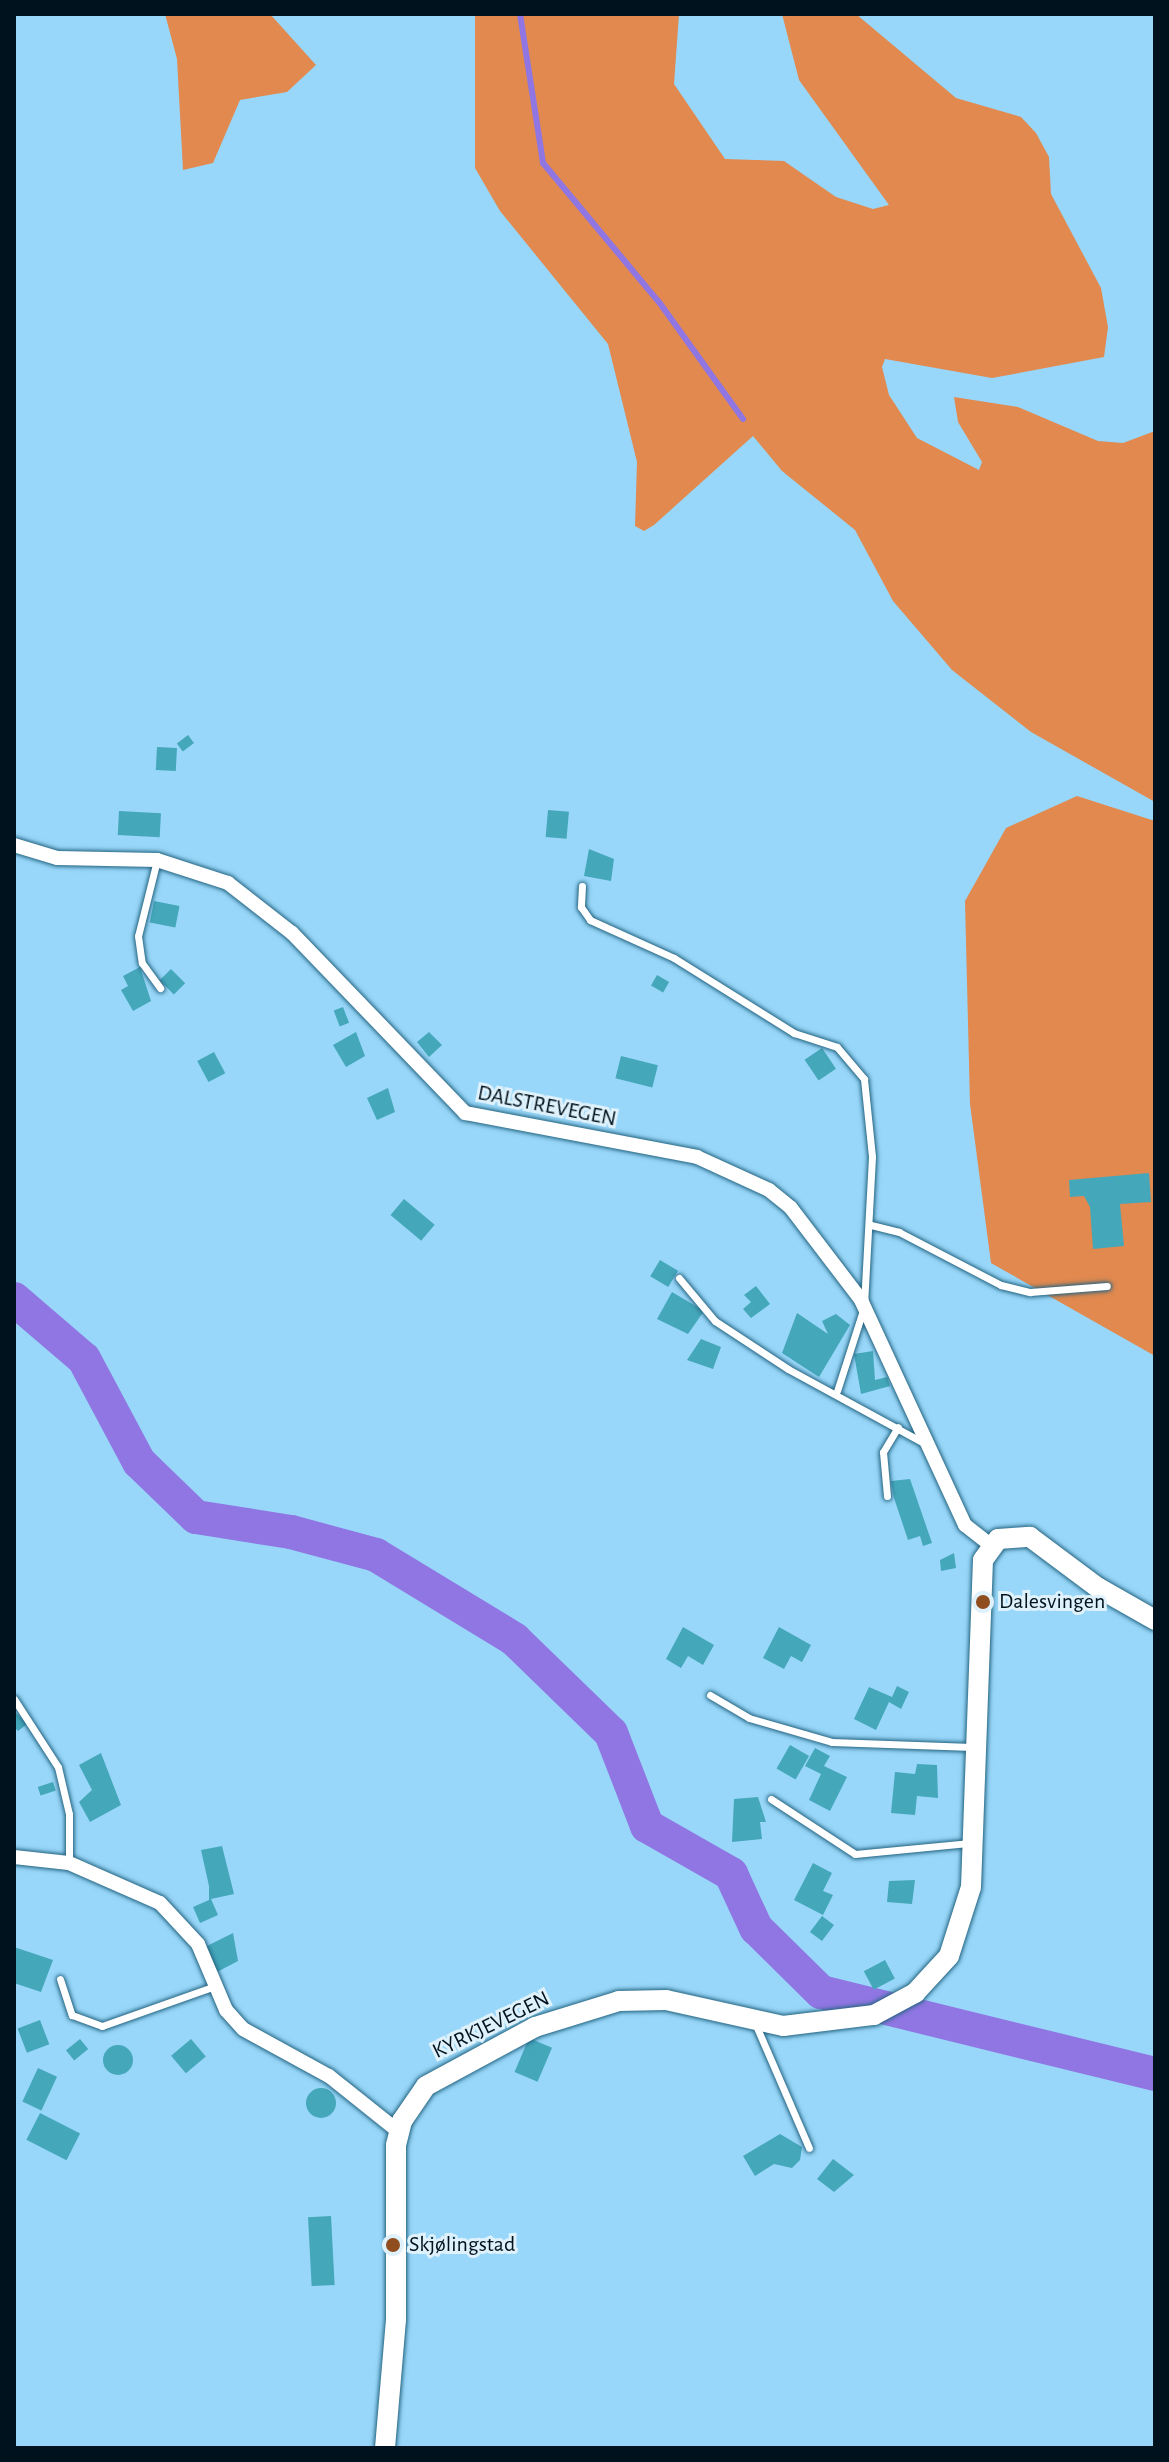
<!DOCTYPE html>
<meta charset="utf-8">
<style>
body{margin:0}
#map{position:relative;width:1169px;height:2462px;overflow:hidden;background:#98d7f9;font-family:"Alegreya Sans",sans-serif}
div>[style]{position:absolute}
.green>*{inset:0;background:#e1894f}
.stream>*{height:6px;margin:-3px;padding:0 3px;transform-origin:3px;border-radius:3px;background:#9076e3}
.river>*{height:34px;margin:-17px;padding:0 17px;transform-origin:17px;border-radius:17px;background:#9076e3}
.building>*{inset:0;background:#44a7ba;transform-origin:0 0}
.round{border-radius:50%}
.roads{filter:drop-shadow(0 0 2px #246481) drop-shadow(0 0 2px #246481)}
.service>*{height:7px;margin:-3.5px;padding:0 3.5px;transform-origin:3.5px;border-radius:3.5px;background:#fff}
.minor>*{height:14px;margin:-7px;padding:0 7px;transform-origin:7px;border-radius:7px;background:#fff}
.secondary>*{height:20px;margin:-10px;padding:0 10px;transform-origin:10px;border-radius:10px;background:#fff}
.dots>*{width:22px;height:22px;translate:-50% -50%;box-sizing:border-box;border:4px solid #dff1fb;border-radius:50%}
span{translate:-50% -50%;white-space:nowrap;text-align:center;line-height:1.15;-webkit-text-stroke:6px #dff1fb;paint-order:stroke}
.street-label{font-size:22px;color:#00121d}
.poi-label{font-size:22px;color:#00121d}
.left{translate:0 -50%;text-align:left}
.frame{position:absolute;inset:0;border:16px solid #00121d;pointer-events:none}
</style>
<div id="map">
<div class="green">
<div style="clip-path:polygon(165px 14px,270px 14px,316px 65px,287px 92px,240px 100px,213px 163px,183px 170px,177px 59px)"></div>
<div style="clip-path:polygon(475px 14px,679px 14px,674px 84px,725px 159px,784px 161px,836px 197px,873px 209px,889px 205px,799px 80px,782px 14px,856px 14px,956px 98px,1021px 117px,1036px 133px,1049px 157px,1051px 194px,1101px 288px,1108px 327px,1104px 357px,992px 378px,885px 359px,882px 367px,889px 395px,917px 438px,979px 470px,982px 462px,958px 422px,954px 397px,1018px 407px,1098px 441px,1123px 443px,1155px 431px,1155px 802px,1031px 732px,952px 670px,893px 601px,855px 530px,782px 471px,753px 436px,654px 525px,644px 531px,635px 526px,637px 462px,608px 344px,500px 211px,475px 168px)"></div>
<div style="clip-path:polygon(1077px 796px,1155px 821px,1155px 1356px,991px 1263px,970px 1104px,965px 901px,1006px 828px)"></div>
</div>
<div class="stream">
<div style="left:520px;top:14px;width:151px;rotate:81.2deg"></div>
<div style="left:543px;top:163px;width:181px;rotate:50.2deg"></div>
<div style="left:659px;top:302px;width:144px;rotate:54.3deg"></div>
</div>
<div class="river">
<div style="left:14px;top:1299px;width:92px;rotate:40.6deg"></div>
<div style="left:84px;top:1359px;width:117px;rotate:61.9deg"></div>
<div style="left:139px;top:1462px;width:79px;rotate:44deg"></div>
<div style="left:196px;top:1517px;width:96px;rotate:9deg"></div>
<div style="left:291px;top:1532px;width:88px;rotate:15.1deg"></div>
<div style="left:376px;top:1555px;width:162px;rotate:31.3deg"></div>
<div style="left:514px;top:1639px;width:135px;rotate:44.1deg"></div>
<div style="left:611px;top:1733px;width:100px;rotate:68.8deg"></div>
<div style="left:647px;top:1826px;width:97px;rotate:29.7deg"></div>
<div style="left:731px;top:1874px;width:60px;rotate:65.2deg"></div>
<div style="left:756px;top:1928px;width:91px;rotate:44.6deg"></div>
<div style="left:821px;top:1992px;width:344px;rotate:13.8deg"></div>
</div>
<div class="building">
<div style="left:188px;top:735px;width:10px;height:14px;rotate:53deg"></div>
<div style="left:157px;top:747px;width:20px;height:23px;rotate:3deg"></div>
<div style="left:548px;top:810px;width:21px;height:27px;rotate:5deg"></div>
<div style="left:119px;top:811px;width:42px;height:24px;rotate:3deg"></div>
<div style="clip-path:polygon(589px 849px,614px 859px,611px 881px,584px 876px)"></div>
<div style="left:154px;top:901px;width:26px;height:22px;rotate:11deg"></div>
<div style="clip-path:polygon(140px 967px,151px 1001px,133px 1011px,121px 990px,128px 986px,123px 976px)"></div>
<div style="left:171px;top:969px;width:20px;height:16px;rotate:45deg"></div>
<div style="left:657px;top:975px;width:14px;height:12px;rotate:30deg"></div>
<div style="left:343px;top:1007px;width:17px;height:10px;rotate:69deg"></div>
<div style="clip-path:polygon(356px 1032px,365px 1056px,346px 1067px,333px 1045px)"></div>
<div style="clip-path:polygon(429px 1032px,442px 1045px,429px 1057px,417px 1042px)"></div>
<div style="left:822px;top:1048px;width:25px;height:21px;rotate:56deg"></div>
<div style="left:214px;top:1052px;width:24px;height:19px;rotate:62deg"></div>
<div style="left:621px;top:1056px;width:38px;height:23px;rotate:14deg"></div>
<div style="clip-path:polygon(388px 1088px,395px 1112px,377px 1120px,367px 1098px)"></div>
<div style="clip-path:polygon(1149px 1173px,1151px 1202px,1120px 1204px,1124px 1246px,1093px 1249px,1090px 1207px,1084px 1196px,1070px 1197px,1069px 1180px)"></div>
<div style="left:404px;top:1199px;width:40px;height:21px;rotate:40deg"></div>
<div style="left:660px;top:1260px;width:21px;height:19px;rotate:31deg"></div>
<div style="clip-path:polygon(756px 1286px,770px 1304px,751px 1318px,743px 1309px,751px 1302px,744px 1295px)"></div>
<div style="clip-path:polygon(672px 1292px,704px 1311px,688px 1334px,657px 1319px)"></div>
<div style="clip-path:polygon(797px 1313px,828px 1334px,822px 1321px,836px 1314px,850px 1325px,819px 1377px,782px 1353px)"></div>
<div style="clip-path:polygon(701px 1339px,721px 1347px,713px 1369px,687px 1360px)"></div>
<div style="clip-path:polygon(873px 1351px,875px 1380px,887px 1377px,890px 1386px,861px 1394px,854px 1354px)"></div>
<div style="clip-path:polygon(910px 1479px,932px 1543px,923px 1546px,920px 1536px,908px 1540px,894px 1498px,891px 1481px)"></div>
<div style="clip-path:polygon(954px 1553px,956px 1568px,941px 1571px,940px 1560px)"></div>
<div style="clip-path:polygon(683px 1627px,714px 1645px,703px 1665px,688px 1656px,681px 1668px,666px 1659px)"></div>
<div style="clip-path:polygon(779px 1627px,811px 1645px,802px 1662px,791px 1656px,784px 1669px,763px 1658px)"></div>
<div style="clip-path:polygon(897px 1686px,909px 1692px,901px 1709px,889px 1702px,876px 1730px,854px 1719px,869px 1687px,892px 1697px)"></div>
<div style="clip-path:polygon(14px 1711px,27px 1724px,18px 1731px,14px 1727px)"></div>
<div style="left:790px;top:1745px;width:22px;height:27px;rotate:30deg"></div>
<div style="clip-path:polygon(815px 1748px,830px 1756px,824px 1766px,847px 1777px,830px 1811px,809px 1800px,821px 1774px,805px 1766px)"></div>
<div style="clip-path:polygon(101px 1753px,121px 1805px,90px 1822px,79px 1802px,92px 1790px,79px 1765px)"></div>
<div style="clip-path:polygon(917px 1764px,937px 1765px,938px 1798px,917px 1796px,915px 1815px,891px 1813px,895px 1772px,915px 1774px)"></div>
<div style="left:53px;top:1782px;width:9px;height:16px;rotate:72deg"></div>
<div style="clip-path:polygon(758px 1797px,766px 1822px,760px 1822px,762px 1839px,732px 1842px,734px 1799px)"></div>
<div style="clip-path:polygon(222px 1846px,234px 1894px,211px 1899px,218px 1915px,200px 1923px,193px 1907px,209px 1900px,209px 1886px,201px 1850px)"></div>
<div style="clip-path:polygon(813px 1863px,832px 1873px,823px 1891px,833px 1895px,823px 1915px,794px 1900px)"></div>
<div style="clip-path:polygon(915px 1880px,912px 1904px,887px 1902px,889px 1881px)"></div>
<div style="left:822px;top:1916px;width:15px;height:20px;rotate:37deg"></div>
<div style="clip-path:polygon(233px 1933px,238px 1961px,217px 1972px,205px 1947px)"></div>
<div style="clip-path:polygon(14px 1947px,53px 1960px,41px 1992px,14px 1983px)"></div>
<div style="left:885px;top:1960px;width:21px;height:24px;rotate:62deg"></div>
<div style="left:40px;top:2020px;width:26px;height:24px;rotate:69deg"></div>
<div style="left:529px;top:2038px;width:25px;height:37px;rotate:23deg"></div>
<div style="left:80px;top:2039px;width:13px;height:18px;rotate:51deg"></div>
<div style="left:191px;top:2039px;width:23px;height:26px;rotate:50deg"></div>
<div class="round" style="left:103px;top:2045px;width:30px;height:30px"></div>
<div style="left:38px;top:2068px;width:21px;height:37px;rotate:25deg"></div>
<div class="round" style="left:306px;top:2088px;width:30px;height:30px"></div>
<div style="left:40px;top:2113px;width:45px;height:30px;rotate:27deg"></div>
<div style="clip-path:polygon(780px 2134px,802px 2147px,800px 2160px,792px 2168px,774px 2164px,755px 2176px,743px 2156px)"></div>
<div style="clip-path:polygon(833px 2159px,854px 2175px,834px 2192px,817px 2179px)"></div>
<div style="left:331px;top:2216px;width:69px;height:23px;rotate:87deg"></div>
</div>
<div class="roads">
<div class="service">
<div style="left:157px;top:860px;width:78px;rotate:104deg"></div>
<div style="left:138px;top:936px;width:27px;rotate:82deg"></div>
<div style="left:142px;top:963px;width:31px;rotate:54deg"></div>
<div style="left:582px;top:886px;width:21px;rotate:93deg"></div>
<div style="left:581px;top:907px;width:16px;rotate:55deg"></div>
<div style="left:590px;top:920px;width:92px;rotate:24.3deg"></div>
<div style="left:674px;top:958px;width:142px;rotate:32deg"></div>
<div style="left:794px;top:1033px;width:45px;rotate:18deg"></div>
<div style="left:837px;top:1047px;width:42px;rotate:49.8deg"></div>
<div style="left:864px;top:1079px;width:78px;rotate:84.1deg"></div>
<div style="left:872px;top:1157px;width:150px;rotate:93.1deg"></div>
<div style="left:864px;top:1307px;width:88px;rotate:107.8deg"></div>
<div style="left:871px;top:1225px;width:29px;rotate:14deg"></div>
<div style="left:899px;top:1232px;width:115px;rotate:27.5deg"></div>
<div style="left:1001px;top:1285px;width:30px;rotate:14deg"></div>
<div style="left:1030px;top:1292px;width:77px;rotate:-4.5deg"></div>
<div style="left:679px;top:1278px;width:56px;rotate:50.1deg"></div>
<div style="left:715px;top:1321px;width:87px;rotate:33.3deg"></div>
<div style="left:788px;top:1369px;width:155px;rotate:28.6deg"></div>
<div style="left:887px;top:1496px;width:44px;rotate:-95.2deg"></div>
<div style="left:883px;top:1452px;width:29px;rotate:-59deg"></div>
<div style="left:710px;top:1695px;width:45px;rotate:30.5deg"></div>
<div style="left:749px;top:1718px;width:86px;rotate:16.1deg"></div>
<div style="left:832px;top:1742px;width:140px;rotate:2deg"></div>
<div style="left:14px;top:1699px;width:81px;rotate:57.1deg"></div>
<div style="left:58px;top:1767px;width:48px;rotate:76.8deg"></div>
<div style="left:69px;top:1814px;width:49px;rotate:90deg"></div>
<div style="left:771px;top:1799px;width:100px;rotate:33.2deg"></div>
<div style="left:855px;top:1854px;width:116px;rotate:-5.5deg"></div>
<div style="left:60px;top:1979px;width:38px;rotate:72deg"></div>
<div style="left:72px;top:2015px;width:32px;rotate:20deg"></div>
<div style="left:102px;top:2026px;width:120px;rotate:-19.5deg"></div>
<div style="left:755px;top:2023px;width:136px;rotate:66.6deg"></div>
</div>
<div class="minor">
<div style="left:14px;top:845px;width:45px;rotate:16.8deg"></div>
<div style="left:57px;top:858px;width:100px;rotate:1.1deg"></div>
<div style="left:157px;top:860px;width:75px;rotate:17.9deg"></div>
<div style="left:228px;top:883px;width:81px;rotate:38deg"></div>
<div style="left:292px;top:933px;width:250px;rotate:46.1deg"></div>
<div style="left:465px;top:1113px;width:236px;rotate:10.7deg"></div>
<div style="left:697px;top:1157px;width:79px;rotate:24.6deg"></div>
<div style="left:769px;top:1190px;width:28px;rotate:39deg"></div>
<div style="left:791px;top:1208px;width:116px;rotate:52.7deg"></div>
<div style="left:861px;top:1300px;width:248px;rotate:65.2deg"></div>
<div style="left:965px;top:1525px;width:34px;rotate:38deg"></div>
<div style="left:14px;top:1857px;width:55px;rotate:6.2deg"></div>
<div style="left:69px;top:1863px;width:99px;rotate:23.7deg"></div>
<div style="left:160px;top:1903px;width:56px;rotate:47.2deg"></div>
<div style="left:198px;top:1944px;width:72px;rotate:67deg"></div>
<div style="left:226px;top:2010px;width:25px;rotate:48deg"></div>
<div style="left:243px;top:2029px;width:98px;rotate:28.7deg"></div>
<div style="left:329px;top:2076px;width:88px;rotate:38.6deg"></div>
</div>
<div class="secondary">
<div style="left:385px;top:2448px;width:129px;rotate:-85.1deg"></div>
<div style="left:396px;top:2319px;width:174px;rotate:-90deg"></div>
<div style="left:396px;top:2145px;width:25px;rotate:-76deg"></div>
<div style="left:402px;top:2121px;width:42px;rotate:-55.6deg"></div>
<div style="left:426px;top:2086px;width:124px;rotate:-28.4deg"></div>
<div style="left:535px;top:2027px;width:88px;rotate:-17.2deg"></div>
<div style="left:619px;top:2001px;width:47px;rotate:-1.2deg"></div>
<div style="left:666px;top:2000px;width:120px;rotate:12.5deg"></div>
<div style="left:783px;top:2026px;width:92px;rotate:-6.9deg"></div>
<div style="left:874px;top:2015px;width:47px;rotate:-28.2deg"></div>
<div style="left:915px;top:1993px;width:50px;rotate:-47.4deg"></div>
<div style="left:949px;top:1956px;width:72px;rotate:-72.3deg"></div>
<div style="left:971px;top:1887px;width:327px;rotate:-87.9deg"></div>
<div style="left:983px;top:1560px;width:26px;rotate:-54deg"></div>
<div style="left:998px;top:1539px;width:32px;rotate:-4deg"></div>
<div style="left:1030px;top:1537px;width:84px;rotate:36.7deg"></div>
<div style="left:1097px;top:1587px;width:67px;rotate:29.6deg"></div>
</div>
</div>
<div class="dots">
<div style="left:983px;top:1602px;background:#904d1e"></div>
<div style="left:393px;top:2245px;background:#904d1e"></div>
</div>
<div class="street-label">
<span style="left:547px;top:1106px;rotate:11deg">DALSTREVEGEN</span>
<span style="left:491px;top:2025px;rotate:-26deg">KYRKJEVEGEN</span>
</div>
<div class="poi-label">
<span class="left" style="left:999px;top:1602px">Dalesvingen</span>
<span class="left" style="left:409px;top:2245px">Skjølingstad</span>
</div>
<div class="frame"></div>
</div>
